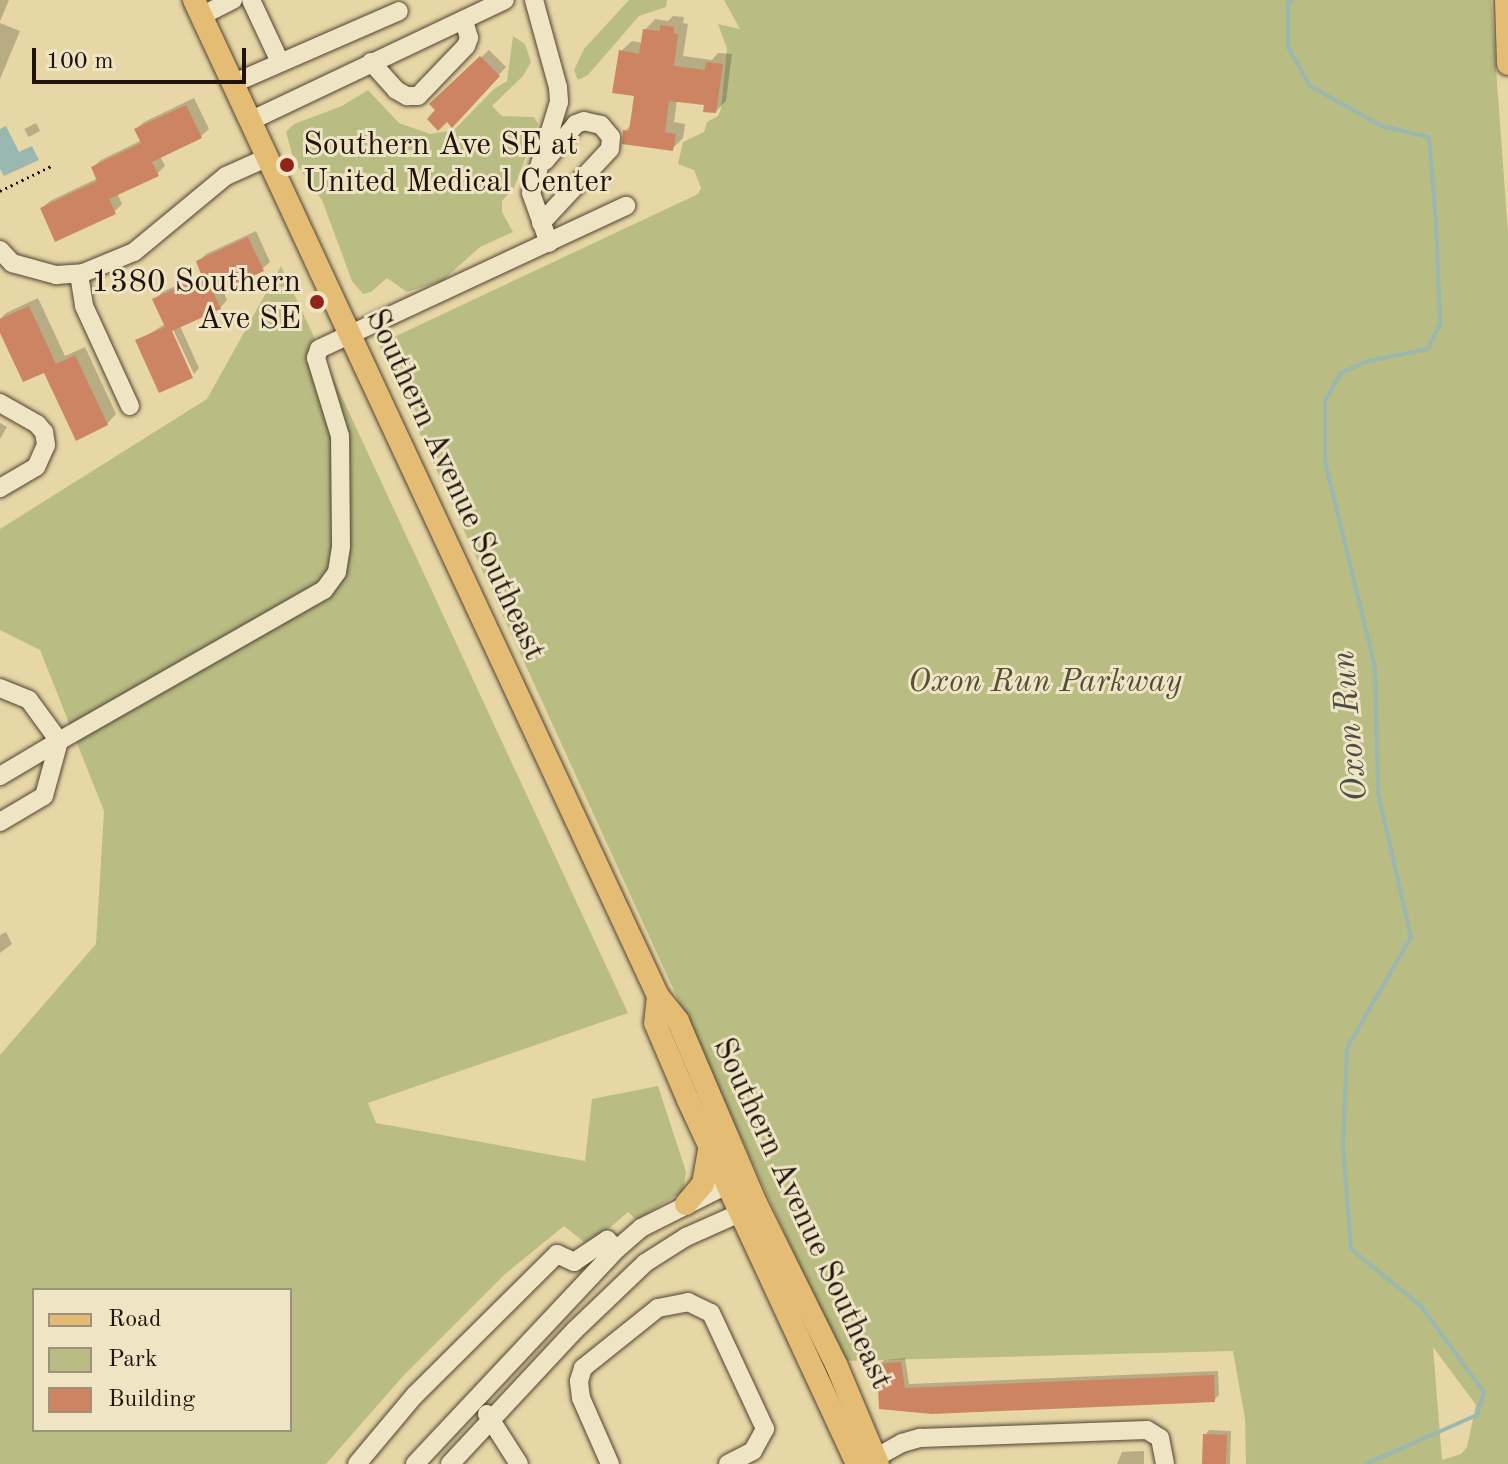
<!DOCTYPE html>
<style>
body{margin:0}
#map{position:relative;width:1508px;height:1464px;overflow:hidden;background:#e7d7a6;font-family:"Old Standard TT",serif}
div>[style]{position:absolute}
.green>*{inset:0;background:#b9bd84}
.water>*{inset:0;background:#9ab7b0}
.shadow>*{inset:0;background:#0003;transform-origin:0 0}
.stream>*{height:4px;margin:-2px;padding:0 2px;transform-origin:2px;border-radius:2px;background:#9ab7b0}
.building>*{inset:0;background:#cd8463;transform-origin:0 0}
.path>*{height:3px;margin-top:-1.5px;transform-origin:0;background:repeating-linear-gradient(90deg,#21120b 0 2px,transparent 0 6px)}
.roads{filter:drop-shadow(0 0 2px #524332) drop-shadow(0 0 2px #524332)}
.minor>*{height:18px;margin:-9px;padding:0 9px;transform-origin:9px;border-radius:9px;background:#efe5c5}
.major>*{height:22px;margin:-11px;padding:0 11px;transform-origin:11px;border-radius:11px;background:#e4bc73}
.dots>*{width:22px;height:22px;translate:-50% -50%;box-sizing:border-box;border:4px solid #efe5c5;border-radius:50%}
span{translate:-50% -50%;white-space:nowrap;text-align:center;line-height:1.15;-webkit-text-stroke:6px #efe5c5;paint-order:stroke}
.poi-label{font-size:32px;color:#21120b}
.left{translate:0 -50%;text-align:left}
.right{translate:-100% -50%;text-align:right}
.street-label{font-size:32px;color:#21120b}
.park-label{font-size:32px;color:#564e35;font-style:italic}
.water-label{font-size:34px;color:#4b4c45;font-style:italic}
.legend{position:absolute;left:32px;top:1288px;width:260px;height:144px;box-sizing:border-box;background:#efe5c5;border:2px solid #9d917b;margin:0;padding:10px 14px;list-style:none;font-size:24px;color:#21120b}
.legend li{display:flex;align-items:center;gap:16px;height:40px}
.legend b{width:40px;border:2px solid #9d917b}
.scale{position:absolute;left:32px;top:48px;width:214px;height:36px;box-sizing:border-box;border:4px solid #21120b;border-top:0;padding-left:10px;font-size:24px;line-height:28px;white-space:nowrap;color:#21120b;-webkit-text-stroke:6px #efe5c5;paint-order:stroke}
</style>
<div id="map">
<div class="green">
<div style="clip-path:polygon(629px 0,667px 0,666px 7px,639px 16px,588px 75px,578px 80px,574px 70px,584px 49px)"></div>
<div style="clip-path:polygon(evenodd,724px 0,1491px 0,1508px 233px,1508px 1464px,1246px 1464px,1245px 1419px,1233px 1351px,843px 1361px,379px 344px,698px 194px,701px 188px,694px 170px,678px 164px,683px 142px,704px 132px,707px 122px,718px 116px,721px 109px,727px 49px,718px 24px,740px 29px,724px 0,1433px 1347px,1476px 1405px,1467px 1447px,1461px 1454px,1442px 1460px,1433px 1347px)"></div>
<div style="clip-path:polygon(513px 36px,525px 44px,531px 62px,523px 76px,492px 106px,502px 116px,534px 117px,538px 124px,514px 188px,502px 201px,502px 212px,513px 232px,480px 247px,442px 281px,407px 292px,387px 278px,371px 292px,363px 294px,352px 281px,322px 200px,294px 161px,286px 132px,294px 124px,342px 106px,368px 90px,399px 123px,430px 134px,454px 130px,494px 89px,507px 81px)"></div>
<div style="clip-path:polygon(evenodd,281px 266px,628px 1013px,368px 1103px,376px 1123px,585px 1161px,592px 1099px,658px 1086px,686px 1172px,683px 1191px,637px 1220px,628px 1212px,589px 1246px,564px 1226px,504px 1275px,404px 1375px,326px 1464px,0 1464px,0 1055px,96px 944px,104px 811px,40px 650px,0 630px,0 529px,207px 399px,281px 266px,34px 1290px,290px 1290px,290px 1430px,34px 1430px,34px 1290px)"></div>
</div>
<div class="water">
<div style="clip-path:polygon(6px 126px,19px 152px,32px 146px,39px 160px,4px 176px,0 169px,0 129px)"></div>
</div>
<div class="shadow">
<div style="clip-path:polygon(0 0,9px 0,0 21px)"></div>
<div style="clip-path:polygon(673px 16px,684px 17px,683px 23px,688px 24px,683px 56px,712px 60px,718px 53px,732px 54px,726px 101px,716px 111px,706px 104px,677px 100px,674px 122px,685px 124px,683px 138px,673px 148px,625px 131px,632px 124px,636px 95px,621px 51px,632px 41px,643px 43px,645px 30px,655px 19px,668px 21px)"></div>
<div style="clip-path:polygon(0 23px,20px 31px,0 79px)"></div>
<div style="clip-path:polygon(489px 50px,506px 67px,452px 125px,432px 104px)"></div>
<div style="clip-path:polygon(194px 98px,209px 129px,201px 136px,160px 156px,165px 166px,157px 174px,117px 193px,122px 204px,114px 212px,42px 208px,50px 201px,98px 178px,93px 167px,101px 160px,142px 140px,136px 129px,144px 122px)"></div>
<div style="left:36px;top:123px;width:9px;height:13px;rotate:63deg"></div>
<div style="clip-path:polygon(256px 231px,270px 262px,262px 269px,222px 288px,227px 300px,220px 308px,180px 326px,199px 368px,194px 374px,169px 321px,166px 323px,192px 376px,160px 390px,138px 341px,165px 324px,155px 300px,162px 292px,203px 274px,198px 262px,206px 254px)"></div>
<div style="clip-path:polygon(38px 298px,65px 356px,85px 347px,116px 414px,107px 424px,0 328px,0 319px,6px 313px)"></div>
<div style="clip-path:polygon(0 423px,7px 427px,0 439px)"></div>
<div style="clip-path:polygon(6px 932px,12px 944px,0 953px,0 935px)"></div>
<div style="clip-path:polygon(905px 1358px,909px 1384px,1218px 1371px,1219px 1395px,1214px 1400px,894px 1410px,879px 1365px,884px 1360px)"></div>
<div style="clip-path:polygon(1209px 1430px,1231px 1431px,1230px 1464px,1204px 1464px,1205px 1435px)"></div>
<div style="clip-path:polygon(1144px 1451px,1144px 1464px,1117px 1464px,1122px 1452px)"></div>
</div>
<div class="stream">
<div style="left:1292px;top:0;width:5px;rotate:143deg"></div>
<div style="left:1288px;top:3px;width:44px;rotate:90deg"></div>
<div style="left:1288px;top:47px;width:45px;rotate:60.6deg"></div>
<div style="left:1310px;top:86px;width:82px;rotate:29.1deg"></div>
<div style="left:1382px;top:126px;width:48px;rotate:13.2deg"></div>
<div style="left:1429px;top:137px;width:86px;rotate:85.3deg"></div>
<div style="left:1436px;top:223px;width:101px;rotate:87.7deg"></div>
<div style="left:1440px;top:324px;width:28px;rotate:116deg"></div>
<div style="left:1428px;top:349px;width:61px;rotate:168.7deg"></div>
<div style="left:1368px;top:361px;width:30px;rotate:156deg"></div>
<div style="left:1341px;top:373px;width:32px;rotate:120deg"></div>
<div style="left:1325px;top:401px;width:60px;rotate:90deg"></div>
<div style="left:1325px;top:461px;width:212px;rotate:76.4deg"></div>
<div style="left:1375px;top:667px;width:126px;rotate:88.6deg"></div>
<div style="left:1378px;top:793px;width:148px;rotate:77.1deg"></div>
<div style="left:1411px;top:937px;width:128px;rotate:120deg"></div>
<div style="left:1347px;top:1048px;width:98px;rotate:92.3deg"></div>
<div style="left:1343px;top:1146px;width:103px;rotate:85.6deg"></div>
<div style="left:1351px;top:1249px;width:90px;rotate:39.2deg"></div>
<div style="left:1421px;top:1306px;width:107px;rotate:53.8deg"></div>
<div style="left:1484px;top:1392px;width:24px;rotate:107deg"></div>
<div style="left:1477px;top:1415px;width:121px;rotate:156.2deg"></div>
</div>
<div class="building">
<div style="clip-path:polygon(660px 25px,674px 27px,674px 33px,678px 34px,674px 66px,705px 70px,706px 62px,723px 64px,716px 113px,703px 112px,704px 105px,669px 101px,665px 132px,676px 134px,673px 151px,622px 144px,623px 130px,629px 131px,634px 96px,612px 93px,619px 50px,639px 54px,643px 29px,660px 31px)"></div>
<div style="clip-path:polygon(480px 56px,500px 76px,452px 128px,447px 122px,438px 131px,427px 119px,435px 110px,429px 104px)"></div>
<div style="clip-path:polygon(186px 105px,202px 138px,152px 162px,159px 176px,109px 199px,116px 214px,55px 242px,40px 208px,97px 181px,91px 167px,141px 143px,134px 129px)"></div>
<div style="clip-path:polygon(248px 237px,264px 271px,214px 294px,221px 309px,172px 331px,193px 378px,159px 393px,135px 340px,165px 327px,152px 299px,202px 277px,196px 261px)"></div>
<div style="clip-path:polygon(29px 306px,56px 364px,75px 355px,108px 425px,76px 441px,44px 373px,23px 382px,0 333px,0 319px)"></div>
<div style="clip-path:polygon(901px 1362px,905px 1388px,1214px 1375px,1215px 1402px,932px 1414px,879px 1409px,877px 1364px)"></div>
<div style="left:1203px;top:1434px;width:24px;height:30px;rotate:2deg"></div>
</div>
<div class="path">
<div style="left:0;top:191px;width:59px;rotate:-26.1deg"></div>
</div>
<div class="roads">
<div class="minor">
<div style="left:251px;top:0;width:68px;rotate:64.9deg"></div>
<div style="left:534px;top:0;width:90px;rotate:74.6deg"></div>
<div style="left:558px;top:87px;width:15px;rotate:86deg"></div>
<div style="left:559px;top:102px;width:95px;rotate:107.1deg"></div>
<div style="left:531px;top:193px;width:53px;rotate:70.2deg"></div>
<div style="left:201px;top:16px;width:36px;rotate:-27deg"></div>
<div style="left:371px;top:62px;width:38px;rotate:48deg"></div>
<div style="left:396px;top:90px;width:13px;rotate:29deg"></div>
<div style="left:407px;top:96px;width:11px"></div>
<div style="left:418px;top:96px;width:69px;rotate:-46.2deg"></div>
<div style="left:466px;top:46px;width:9px;rotate:-69deg"></div>
<div style="left:469px;top:38px;width:19px;rotate:-106deg"></div>
<div style="left:232px;top:84px;width:182px;rotate:-23.6deg"></div>
<div style="left:250px;top:121px;width:282px;rotate:-25.4deg"></div>
<div style="left:541px;top:223px;width:101px;rotate:-47deg"></div>
<div style="left:610px;top:149px;width:12px;rotate:-85deg"></div>
<div style="left:611px;top:137px;width:16px;rotate:-130deg"></div>
<div style="left:601px;top:125px;width:17px;rotate:-167deg"></div>
<div style="left:584px;top:121px;width:9px;rotate:159deg"></div>
<div style="left:576px;top:124px;width:48px;rotate:130deg"></div>
<div style="left:0;top:250px;width:18px;rotate:47deg"></div>
<div style="left:12px;top:263px;width:46px;rotate:15.3deg"></div>
<div style="left:56px;top:275px;width:27px;rotate:-4deg"></div>
<div style="left:83px;top:273px;width:55px;rotate:-22.4deg"></div>
<div style="left:134px;top:252px;width:119px;rotate:-39.6deg"></div>
<div style="left:226px;top:176px;width:44px;rotate:-24.2deg"></div>
<div style="left:79px;top:274px;width:32px;rotate:81deg"></div>
<div style="left:84px;top:306px;width:110px;rotate:65.3deg"></div>
<div style="left:0;top:403px;width:43px;rotate:29.6deg"></div>
<div style="left:37px;top:424px;width:11px;rotate:49deg"></div>
<div style="left:44px;top:432px;width:13px;rotate:81deg"></div>
<div style="left:46px;top:445px;width:24px;rotate:114deg"></div>
<div style="left:36px;top:467px;width:42px;rotate:149.7deg"></div>
<div style="left:0;top:688px;width:31px;rotate:22deg"></div>
<div style="left:29px;top:700px;width:51px;rotate:53.8deg"></div>
<div style="left:59px;top:741px;width:69px;rotate:149.3deg"></div>
<div style="left:0;top:822px;width:51px;rotate:-30.6deg"></div>
<div style="left:44px;top:796px;width:57px;rotate:-74.7deg"></div>
<div style="left:59px;top:741px;width:305px;rotate:-29.7deg"></div>
<div style="left:324px;top:590px;width:22px;rotate:-54deg"></div>
<div style="left:337px;top:572px;width:26px;rotate:-81deg"></div>
<div style="left:341px;top:546px;width:110px;rotate:-90.5deg"></div>
<div style="left:340px;top:436px;width:82px;rotate:-107.1deg"></div>
<div style="left:316px;top:358px;width:9px;rotate:-72deg"></div>
<div style="left:319px;top:349px;width:339px;rotate:-25deg"></div>
<div style="left:487px;top:1414px;width:59px;rotate:57.4deg"></div>
<div style="left:866px;top:1463px;width:41px;rotate:-29.1deg"></div>
<div style="left:902px;top:1443px;width:19px;rotate:-16deg"></div>
<div style="left:920px;top:1438px;width:227px;rotate:-2deg"></div>
<div style="left:1147px;top:1430px;width:15px;rotate:32deg"></div>
<div style="left:1160px;top:1438px;width:26px;rotate:79deg"></div>
<div style="left:357px;top:1464px;width:90px;rotate:-50deg"></div>
<div style="left:415px;top:1395px;width:200px;rotate:-44.8deg"></div>
<div style="left:557px;top:1254px;width:19px;rotate:25deg"></div>
<div style="left:574px;top:1262px;width:40px;rotate:-34deg"></div>
<div style="left:607px;top:1240px;width:13px;rotate:42deg"></div>
<div style="left:415px;top:1464px;width:295px;rotate:-46.8deg"></div>
<div style="left:617px;top:1249px;width:32px;rotate:-41deg"></div>
<div style="left:641px;top:1228px;width:110px;rotate:-26.6deg"></div>
<div style="left:450px;top:1464px;width:183px;rotate:-47deg"></div>
<div style="left:575px;top:1330px;width:97px;rotate:-43.7deg"></div>
<div style="left:645px;top:1263px;width:49px;rotate:-32.4deg"></div>
<div style="left:686px;top:1237px;width:71px;rotate:-24deg"></div>
<div style="left:610px;top:1464px;width:72px;rotate:-113.7deg"></div>
<div style="left:581px;top:1398px;width:17px;rotate:-97deg"></div>
<div style="left:579px;top:1381px;width:14px;rotate:-73deg"></div>
<div style="left:583px;top:1368px;width:96px;rotate:-38.7deg"></div>
<div style="left:658px;top:1308px;width:31px;rotate:-11deg"></div>
<div style="left:688px;top:1302px;width:25px;rotate:26deg"></div>
<div style="left:711px;top:1313px;width:128px;rotate:65deg"></div>
<div style="left:765px;top:1429px;width:25px;rotate:119deg"></div>
<div style="left:753px;top:1451px;width:28px;rotate:153deg"></div>
</div>
<div class="major">
<div style="left:194px;top:0;width:1099px;rotate:65.02deg"></div>
<div style="left:658px;top:996px;width:32px;rotate:51deg"></div>
<div style="left:678px;top:1021px;width:200px;rotate:66.8deg"></div>
<div style="left:757px;top:1205px;width:178px;rotate:63.6deg"></div>
<div style="left:836px;top:1364px;width:108px;rotate:67.2deg"></div>
<div style="left:1506px;top:0;width:64px;rotate:88.2deg"></div>
<div style="left:658px;top:996px;width:27px;rotate:96deg"></div>
<div style="left:655px;top:1023px;width:84px;rotate:66.8deg"></div>
<div style="left:688px;top:1100px;width:401px;rotate:65.1deg"></div>
<div style="left:686px;top:1204px;width:26px;rotate:-50deg"></div>
<div style="left:703px;top:1184px;width:35px;rotate:-80deg"></div>
</div>
</div>
<div class="dots">
<div style="left:287px;top:165px;background:#8f2418"></div>
<div style="left:317px;top:302px;background:#8f2418"></div>
</div>
<div class="poi-label">
<span class="left" style="left:303px;top:165px">Southern Ave SE at<br>United Medical Center</span>
<span class="right" style="left:301px;top:302px">1380 Southern<br>Ave SE</span>
</div>
<div class="street-label">
<span style="left:454px;top:485px;rotate:65deg">Southern Avenue Southeast</span>
<span style="left:801px;top:1214px;rotate:65deg">Southern Avenue Southeast</span>
</div>
<div class="park-label">
<span style="left:1045px;top:683px">Oxon Run Parkway</span>
</div>
<div class="water-label">
<span style="left:1351px;top:726px;rotate:-95deg">Oxon Run</span>
</div>
<ul class="legend">
<li><b style="height:10px;background:#e4bc73"></b>Road</li>
<li><b style="height:22px;background:#b9bd84"></b>Park</li>
<li><b style="height:22px;background:#cd8463"></b>Building</li>
</ul>
<div class="scale">100 m</div>
</div>
